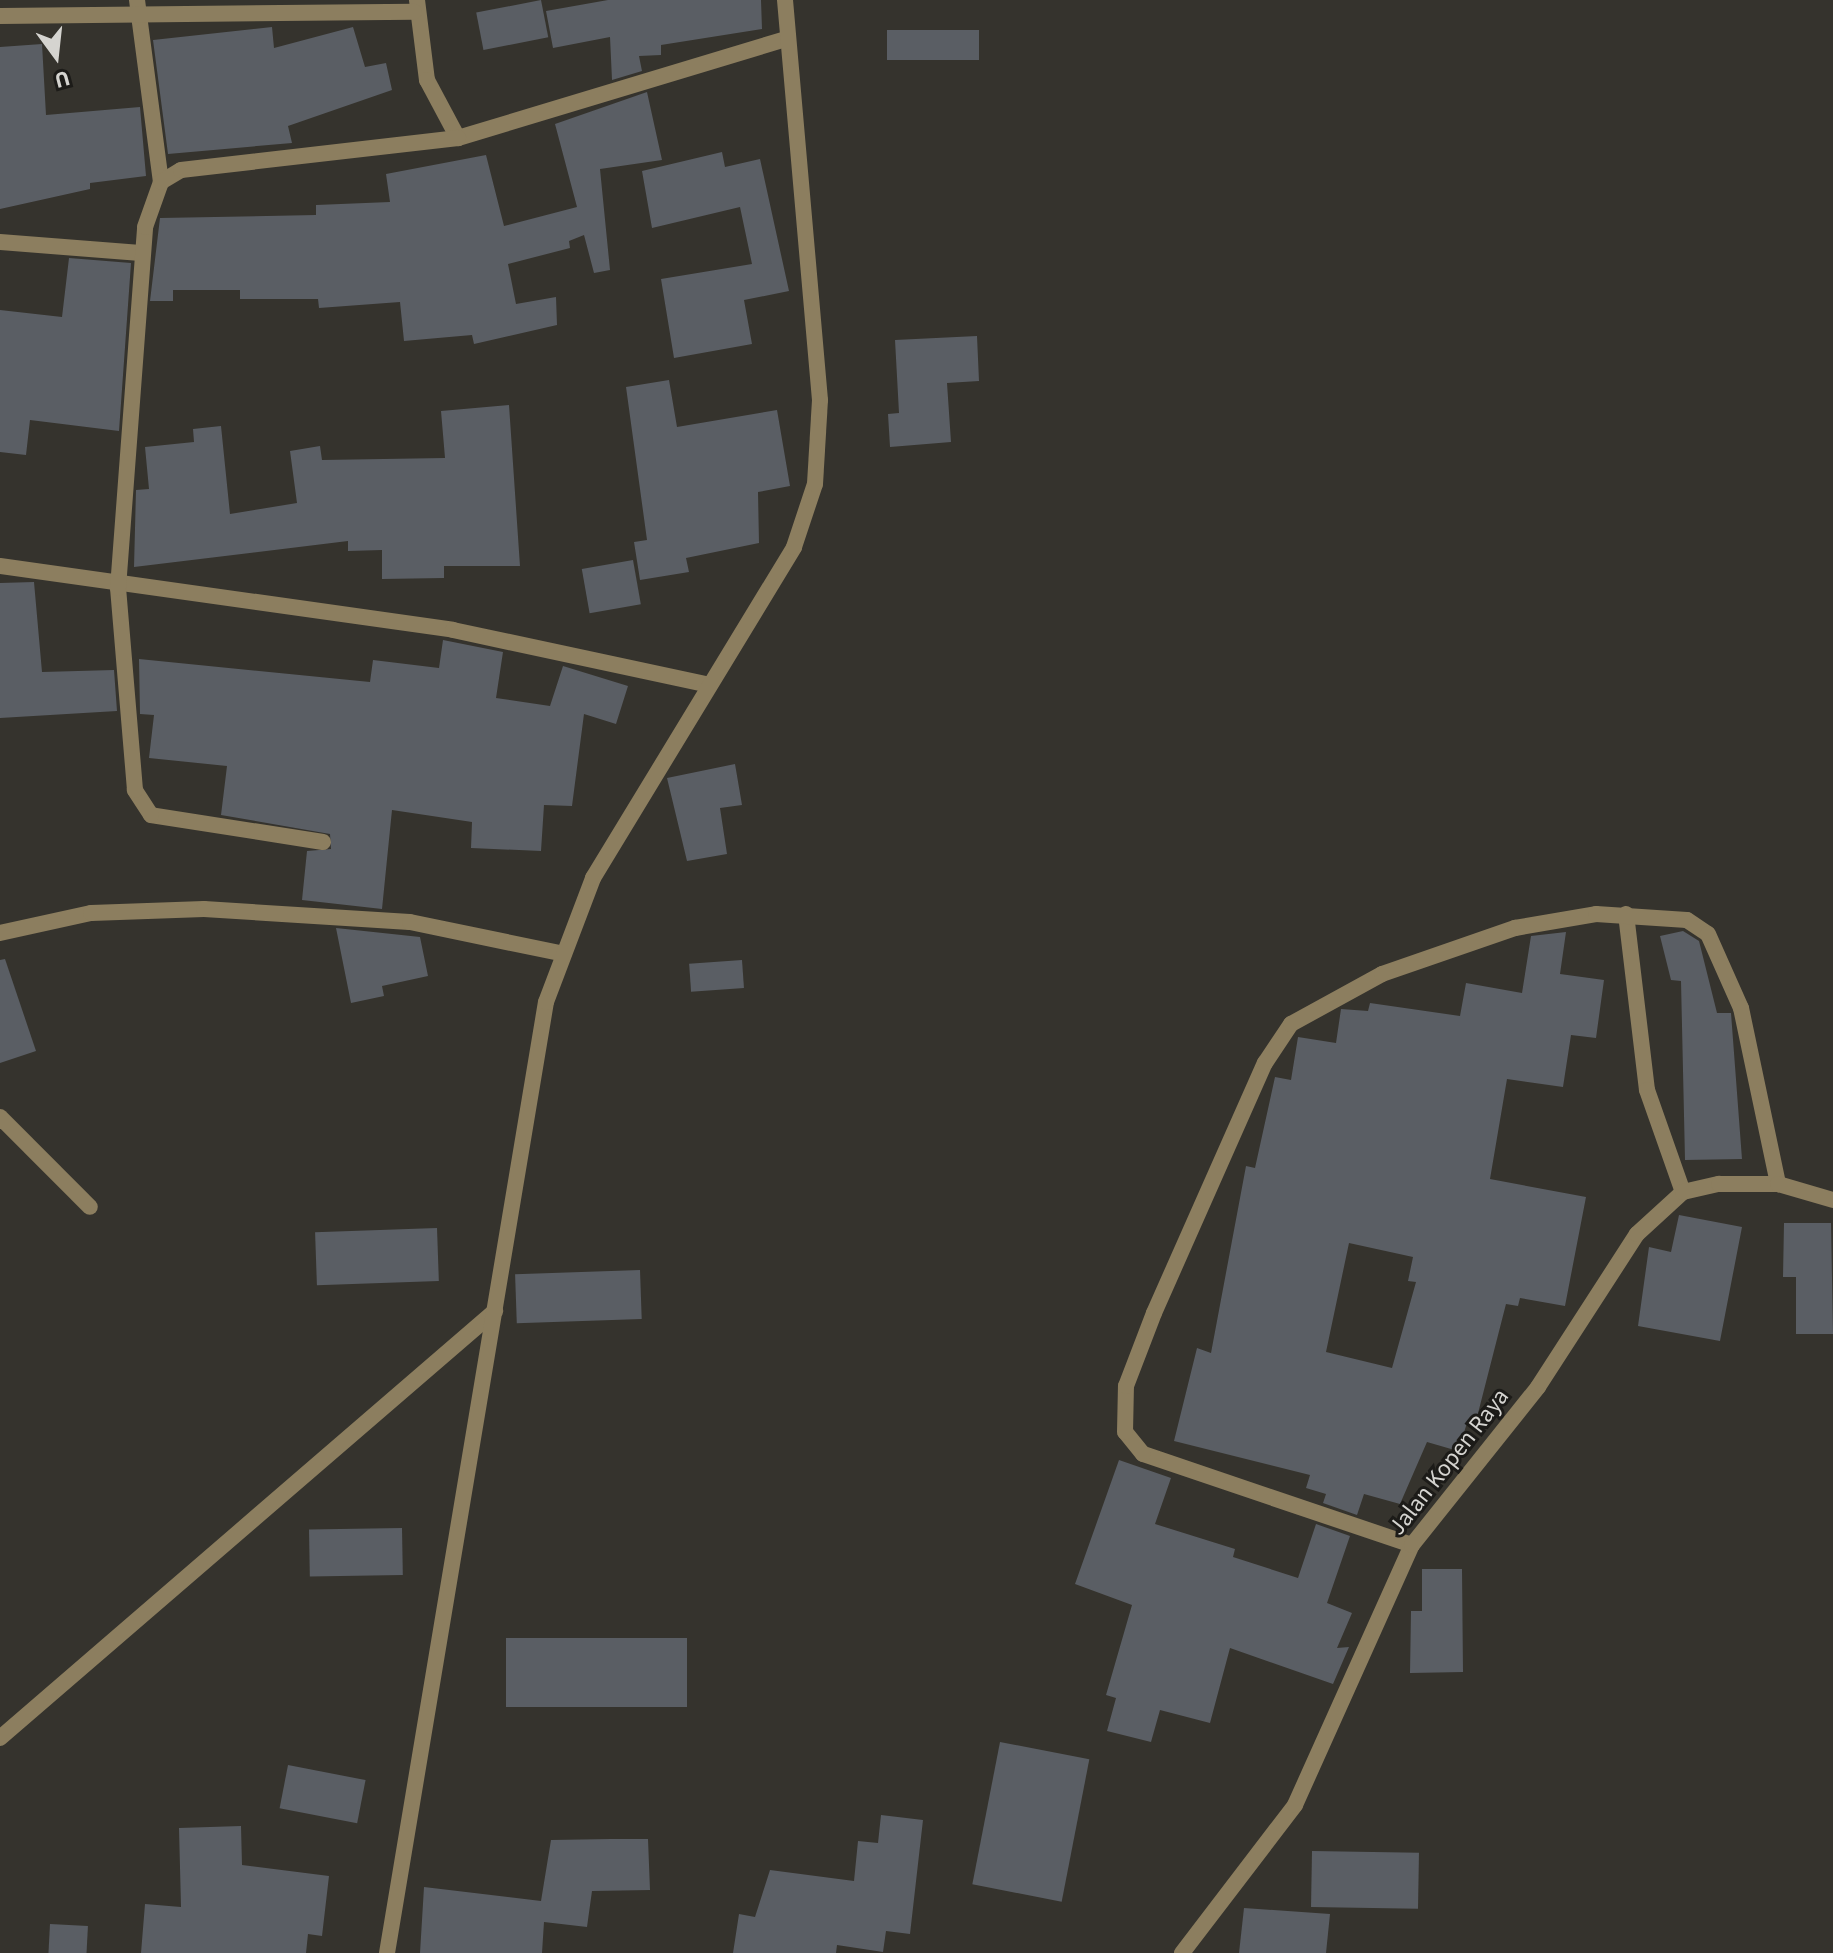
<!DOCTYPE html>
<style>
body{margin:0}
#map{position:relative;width:1833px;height:1953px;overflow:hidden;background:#35332d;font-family:"Source Sans 3",sans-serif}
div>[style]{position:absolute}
.building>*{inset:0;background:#5a5e64;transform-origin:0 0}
.street>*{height:16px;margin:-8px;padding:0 8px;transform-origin:8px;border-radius:8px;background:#8c7e5f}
span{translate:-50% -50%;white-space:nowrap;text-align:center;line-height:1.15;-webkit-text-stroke:6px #1c1b18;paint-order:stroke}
.street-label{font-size:24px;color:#d5d4d0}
.north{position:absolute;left:16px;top:16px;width:80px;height:80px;-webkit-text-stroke:6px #1c1b18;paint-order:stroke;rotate:165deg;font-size:22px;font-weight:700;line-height:32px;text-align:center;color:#d5d4d0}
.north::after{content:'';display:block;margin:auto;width:28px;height:36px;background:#d5d4d0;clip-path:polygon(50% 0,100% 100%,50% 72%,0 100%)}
</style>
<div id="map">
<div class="building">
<div style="left:541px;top:0;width:38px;height:66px;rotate:79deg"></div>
<div style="clip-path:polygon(608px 0,761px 0,762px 29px,661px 45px,661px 55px,639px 56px,642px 71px,612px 80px,610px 37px,553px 48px,546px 11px)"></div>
<div style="clip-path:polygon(272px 27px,274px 48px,353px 27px,365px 67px,386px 63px,392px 90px,288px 126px,292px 143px,168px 154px,153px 40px)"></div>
<div style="left:979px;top:30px;width:30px;height:92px;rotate:90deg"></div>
<div style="clip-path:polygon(42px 44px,46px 115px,140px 107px,146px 176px,90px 183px,90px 189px,0 209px,0 47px)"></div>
<div style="clip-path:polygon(647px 92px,662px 160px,600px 169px,610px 270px,594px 273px,584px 235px,569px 241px,570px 248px,508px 264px,516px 304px,556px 297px,557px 325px,474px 344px,472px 335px,404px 341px,400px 302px,319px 308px,318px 299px,240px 299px,240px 290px,173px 290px,173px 301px,150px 301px,160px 218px,316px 215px,316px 205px,390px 202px,386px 174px,486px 155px,504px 226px,577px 207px,555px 124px)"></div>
<div style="clip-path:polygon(722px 152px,725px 167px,760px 159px,789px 291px,744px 300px,752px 344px,674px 358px,661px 279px,752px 264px,740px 207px,652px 228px,642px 171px)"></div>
<div style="clip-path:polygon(69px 258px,131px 263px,119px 431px,30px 420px,26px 455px,0 452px,0 310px,62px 317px)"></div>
<div style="clip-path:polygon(977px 336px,979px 381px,947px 383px,951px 442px,890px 447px,888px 414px,899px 413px,895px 340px)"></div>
<div style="clip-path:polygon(669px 380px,677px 427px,777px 410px,790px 486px,758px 492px,759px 543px,686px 558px,689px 572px,640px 580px,634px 542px,647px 540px,626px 387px)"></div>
<div style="clip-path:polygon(509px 405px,520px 566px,444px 566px,444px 578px,382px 579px,382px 550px,348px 551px,348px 541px,134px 567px,136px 490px,149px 489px,145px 447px,194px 442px,193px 429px,221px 426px,230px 514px,297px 503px,290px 451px,320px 446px,322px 460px,445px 458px,441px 411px)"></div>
<div style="left:633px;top:560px;width:45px;height:52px;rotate:80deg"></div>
<div style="clip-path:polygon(34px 582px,42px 672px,114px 670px,117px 711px,0 718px,0 583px)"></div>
<div style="clip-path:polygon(443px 640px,503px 652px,496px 698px,550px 706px,563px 666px,628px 686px,616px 724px,584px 714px,572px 806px,544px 805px,541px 851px,471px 848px,472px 822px,392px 810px,382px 909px,302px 900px,307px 851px,331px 849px,330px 834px,221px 815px,227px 766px,149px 758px,154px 715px,140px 714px,139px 659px,370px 682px,373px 660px,439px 668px)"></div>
<div style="clip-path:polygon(735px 764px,742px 805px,720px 808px,727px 854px,687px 861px,667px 778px)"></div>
<div style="clip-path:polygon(336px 928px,420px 937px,428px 976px,382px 986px,384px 996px,351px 1003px)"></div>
<div style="clip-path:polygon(1683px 931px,1699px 941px,1717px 1013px,1731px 1013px,1742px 1159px,1685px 1160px,1681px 981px,1671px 980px,1660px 936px)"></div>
<div style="clip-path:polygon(evenodd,1566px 932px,1560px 974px,1604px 980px,1596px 1038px,1571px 1035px,1563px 1087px,1507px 1079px,1490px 1179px,1586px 1197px,1565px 1306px,1520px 1298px,1518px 1306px,1506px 1304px,1475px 1425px,1467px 1423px,1458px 1451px,1427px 1442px,1400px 1504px,1364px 1494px,1357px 1515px,1323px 1503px,1326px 1494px,1306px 1488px,1310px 1475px,1174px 1441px,1197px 1348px,1211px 1353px,1246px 1166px,1255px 1168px,1275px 1077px,1291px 1080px,1298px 1037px,1336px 1043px,1341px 1009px,1368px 1011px,1370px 1003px,1460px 1016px,1466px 983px,1522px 993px,1531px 936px,1566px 932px,1349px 1243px,1413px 1257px,1408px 1281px,1416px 1282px,1392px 1368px,1326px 1352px,1349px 1243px)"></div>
<div style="clip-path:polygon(5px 959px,36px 1051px,0 1063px,0 960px)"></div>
<div style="left:742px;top:960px;width:28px;height:53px;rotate:86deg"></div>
<div style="clip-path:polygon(1679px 1215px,1742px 1227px,1720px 1341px,1638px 1326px,1649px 1247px,1671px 1252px)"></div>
<div style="clip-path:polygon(1784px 1223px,1831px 1223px,1833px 1334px,1796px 1334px,1796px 1277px,1783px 1277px)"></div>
<div style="left:437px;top:1228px;width:53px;height:122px;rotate:88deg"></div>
<div style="left:640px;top:1270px;width:49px;height:125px;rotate:88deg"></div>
<div style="clip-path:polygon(1119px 1460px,1171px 1478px,1155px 1524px,1235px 1549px,1233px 1557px,1298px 1578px,1316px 1524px,1350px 1536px,1327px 1603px,1352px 1613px,1337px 1648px,1349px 1647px,1333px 1684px,1230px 1648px,1210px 1723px,1160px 1710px,1151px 1742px,1107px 1731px,1116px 1698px,1106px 1695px,1132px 1605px,1075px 1584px)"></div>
<div style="left:402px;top:1528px;width:47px;height:93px;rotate:89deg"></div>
<div style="clip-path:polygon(1422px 1569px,1462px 1569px,1463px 1672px,1410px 1673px,1411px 1611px,1422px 1611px)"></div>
<div style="left:506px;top:1638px;width:181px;height:69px"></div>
<div style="left:1000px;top:1742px;width:91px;height:145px;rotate:11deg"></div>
<div style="left:288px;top:1765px;width:79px;height:44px;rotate:11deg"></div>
<div style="clip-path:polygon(881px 1815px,923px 1820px,910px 1934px,886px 1931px,883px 1952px,837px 1945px,836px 1953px,733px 1953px,739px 1914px,755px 1917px,770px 1870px,854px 1881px,858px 1841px,878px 1843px)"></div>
<div style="clip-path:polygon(241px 1826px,242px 1865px,329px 1876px,322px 1936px,308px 1934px,306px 1953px,141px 1953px,145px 1904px,181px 1907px,179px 1828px)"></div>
<div style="clip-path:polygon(611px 1839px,648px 1839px,650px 1890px,592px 1891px,587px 1927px,544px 1922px,542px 1953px,420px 1953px,424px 1887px,541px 1901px,551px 1840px)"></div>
<div style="left:1312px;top:1851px;width:107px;height:56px;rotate:1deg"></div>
<div style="clip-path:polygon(1244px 1908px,1330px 1914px,1326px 1953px,1239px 1953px)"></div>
<div style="left:50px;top:1924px;width:38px;height:29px;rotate:3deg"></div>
</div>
<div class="street">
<div style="left:137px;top:0;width:184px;rotate:82.5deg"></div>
<div style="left:417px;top:0;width:81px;rotate:82.9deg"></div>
<div style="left:427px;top:80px;width:66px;rotate:61.9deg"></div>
<div style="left:458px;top:138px;width:342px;rotate:-16.8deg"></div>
<div style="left:0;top:16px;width:414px;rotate:-0.6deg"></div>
<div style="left:0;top:242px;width:141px;rotate:4.5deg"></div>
<div style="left:0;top:566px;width:457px;rotate:8deg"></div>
<div style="left:453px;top:630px;width:262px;rotate:12.1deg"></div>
<div style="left:323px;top:842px;width:174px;rotate:-171.1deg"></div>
<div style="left:151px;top:815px;width:30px;rotate:-123deg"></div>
<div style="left:135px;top:790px;width:203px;rotate:-94.8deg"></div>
<div style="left:118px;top:588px;width:362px;rotate:-85.7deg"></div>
<div style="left:145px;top:227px;width:48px;rotate:-70.4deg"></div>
<div style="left:161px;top:182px;width:23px;rotate:-31deg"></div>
<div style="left:181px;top:170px;width:279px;rotate:-6.6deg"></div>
<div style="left:1626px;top:914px;width:177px;rotate:83.2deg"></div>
<div style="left:1647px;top:1090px;width:108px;rotate:70.6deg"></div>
<div style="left:0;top:933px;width:93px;rotate:-12.4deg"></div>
<div style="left:91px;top:913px;width:113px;rotate:-2deg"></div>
<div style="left:204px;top:909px;width:206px;rotate:3.6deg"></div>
<div style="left:410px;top:922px;width:153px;rotate:11.7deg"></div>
<div style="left:0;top:1117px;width:127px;rotate:45deg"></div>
<div style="left:1412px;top:1545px;width:284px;rotate:-161.3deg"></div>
<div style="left:1143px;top:1454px;width:28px;rotate:-129deg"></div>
<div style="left:1125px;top:1432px;width:46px;rotate:-88.8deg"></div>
<div style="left:1126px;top:1386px;width:78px;rotate:-69deg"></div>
<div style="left:1154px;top:1313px;width:274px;rotate:-66.1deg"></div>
<div style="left:1265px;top:1063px;width:47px;rotate:-56.3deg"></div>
<div style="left:1291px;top:1024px;width:104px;rotate:-28.8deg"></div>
<div style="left:1382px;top:974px;width:141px;rotate:-19.1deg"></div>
<div style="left:1515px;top:928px;width:82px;rotate:-9.8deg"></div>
<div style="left:1596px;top:914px;width:91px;rotate:3.8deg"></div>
<div style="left:1687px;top:920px;width:25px;rotate:34deg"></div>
<div style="left:1708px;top:934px;width:81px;rotate:66deg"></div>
<div style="left:1741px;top:1008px;width:180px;rotate:78.1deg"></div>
<div style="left:0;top:1738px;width:654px;rotate:-40.78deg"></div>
<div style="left:387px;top:1953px;width:964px;rotate:-80.51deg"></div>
<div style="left:546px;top:1002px;width:133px;rotate:-69.2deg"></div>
<div style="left:593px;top:878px;width:387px;rotate:-58.7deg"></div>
<div style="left:794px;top:547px;width:66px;rotate:-71.6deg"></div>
<div style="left:815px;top:484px;width:84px;rotate:-86.6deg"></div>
<div style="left:820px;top:400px;width:402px;rotate:-95deg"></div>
<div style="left:1182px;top:1953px;width:186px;rotate:-52.6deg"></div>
<div style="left:1295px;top:1805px;width:285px;rotate:-65.8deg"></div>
<div style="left:1412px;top:1545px;width:202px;rotate:-51.4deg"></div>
<div style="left:1538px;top:1387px;width:182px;rotate:-57.1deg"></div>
<div style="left:1637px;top:1234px;width:62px;rotate:-42.4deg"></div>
<div style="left:1683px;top:1192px;width:37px;rotate:-13deg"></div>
<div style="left:1719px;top:1184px;width:59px"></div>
<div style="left:1778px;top:1184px;width:57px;rotate:16.2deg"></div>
</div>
<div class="street-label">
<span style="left:1449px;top:1462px;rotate:-52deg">Jalan Kopen Raya</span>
</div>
<div class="north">U</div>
</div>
